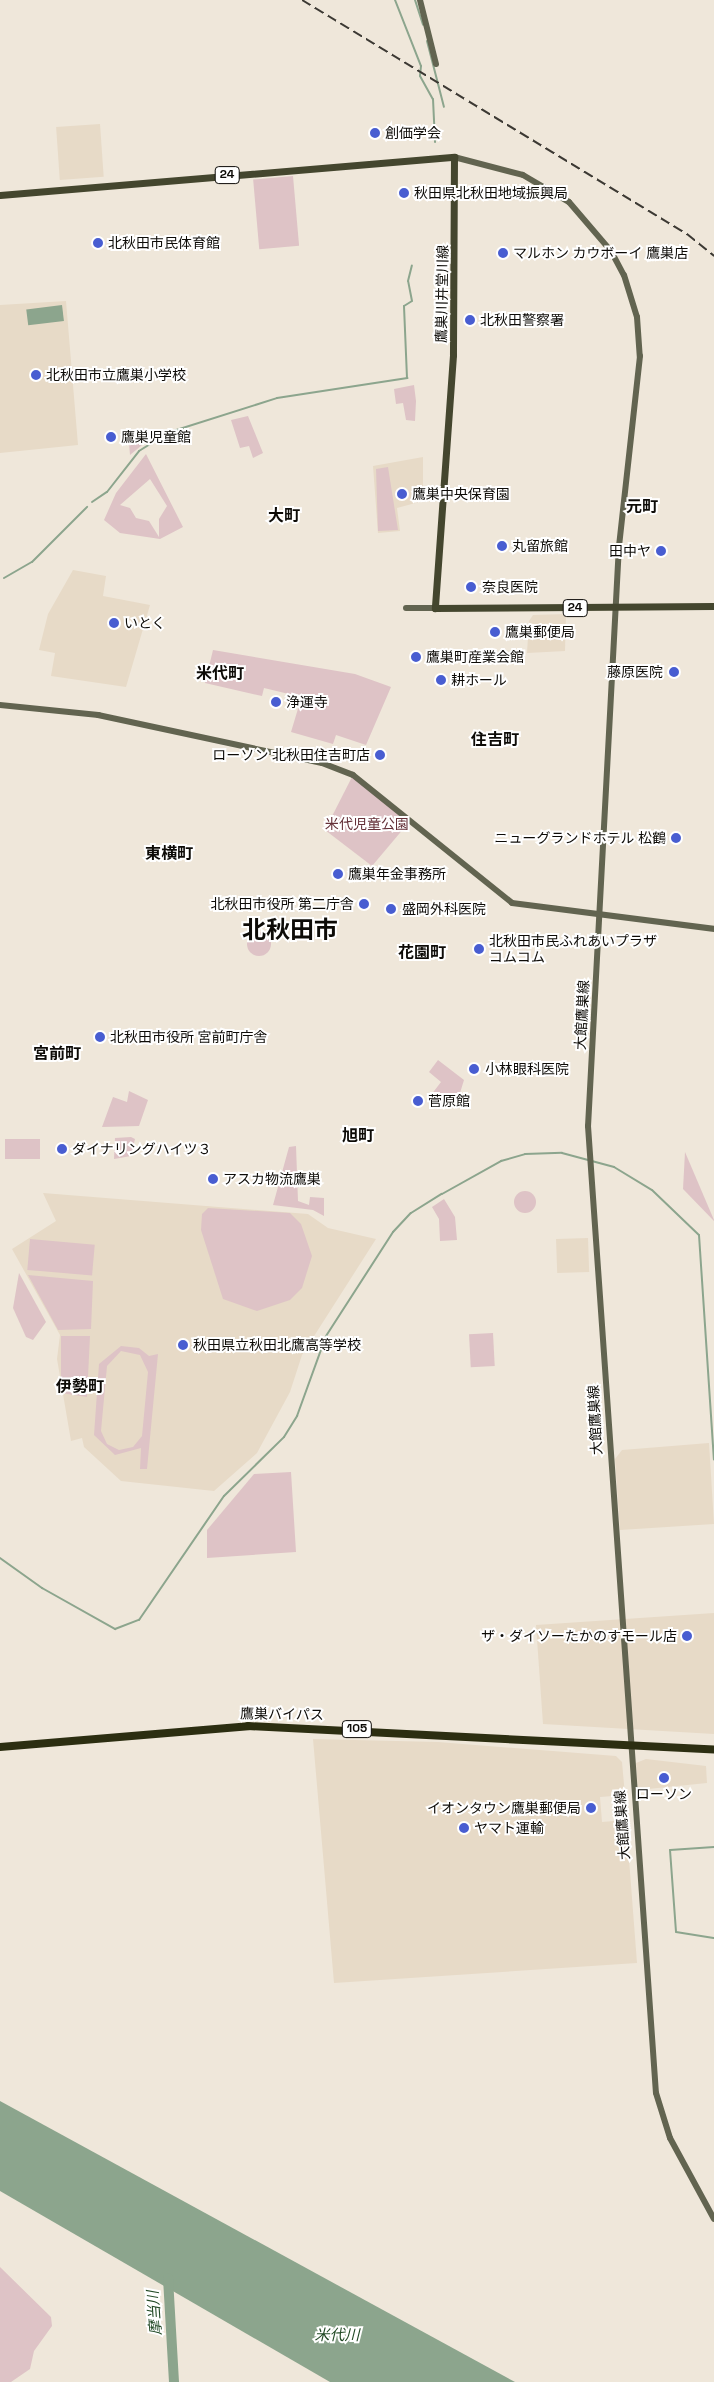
<!DOCTYPE html>
<meta charset="utf-8">
<style>
body{margin:0}
#map{position:relative;width:714px;height:2382px;overflow:hidden;background:#efe7da;font-family:"Space Grotesk","Noto Sans JP",sans-serif}
div>[style]{position:absolute}
.built>*{inset:0;background:#e7dac7;transform-origin:0 0}
.green>*{inset:0;background:#dec3c6;transform-origin:0 0}
.round{border-radius:50%}
.water>*{inset:0;background:#8ca58d;transform-origin:0 0}
.stream>*{height:2px;margin:-1px;padding:0 1px;transform-origin:1px;border-radius:1px;background:#8ca58d}
.river>*{height:10px;margin:-5px;padding:0 5px;transform-origin:5px;border-radius:5px;background:#8ca58d}
.secondary>*{height:6px;margin:-3px;padding:0 3px;transform-origin:3px;border-radius:3px;background:#626450}
.primary>*{height:7px;margin:-3.5px;padding:0 3.5px;transform-origin:3.5px;border-radius:3.5px;background:#44462e}
.highway>*{height:8px;margin:-4px;padding:0 4px;transform-origin:4px;border-radius:4px;background:#2c2e11}
.rail>*{height:2px;margin-top:-1px;transform-origin:0;background:repeating-linear-gradient(90deg,#3c3933 0 10px,transparent 0 15px)}
.dots>*{width:14px;height:14px;translate:-50% -50%;box-sizing:border-box;border:2px solid #fff;border-radius:50%}
span{translate:-50% -50%;white-space:nowrap;text-align:center;line-height:1.15;-webkit-text-stroke:4px #fff;paint-order:stroke}
.shield-label span{padding:1px 4px;background:#fff;border:1px solid;border-radius:4px;-webkit-text-stroke-width:0}
.shield-label{font-size:12px;color:#0d0b07;font-weight:700}
.poi-label{font-size:14px;color:#0d0b07}
.left{translate:0 -50%;text-align:left}
.right{translate:-100% -50%;text-align:right}
.street-label{font-size:14px;color:#0d0b07}
.park-label{font-size:14px;color:#643038}
.water-label{font-size:15px;color:#224a26;font-style:italic}
.quarter-label{font-size:16px;color:#0d0b07;font-weight:700}
.town-label{font-size:24px;color:#0d0b07;font-weight:700}
</style>
<div id="map">
<div class="built">
<div style="left:100px;top:124px;width:53px;height:44px;rotate:86deg"></div>
<div style="clip-path:polygon(66px 301px,78px 445px,0 453px,0 305px)"></div>
<div style="clip-path:polygon(423px 457px,423px 501px,397px 508px,400px 531px,378px 533px,373px 466px)"></div>
<div style="clip-path:polygon(73px 570px,106px 576px,103px 596px,150px 605px,126px 687px,51px 676px,55px 653px,39px 650px,48px 614px)"></div>
<div style="clip-path:polygon(566px 614px,565px 651px,527px 653px,529px 621px,533px 615px)"></div>
<div style="clip-path:polygon(43px 1193px,308px 1214px,328px 1228px,376px 1239px,302px 1355px,290px 1392px,257px 1453px,214px 1491px,121px 1481px,84px 1447px,82px 1438px,71px 1441px,57px 1359px,60px 1335px,12px 1249px,56px 1221px)"></div>
<div style="left:588px;top:1238px;width:34px;height:32px;rotate:88deg"></div>
<div style="clip-path:polygon(709px 1443px,714px 1524px,620px 1530px,615px 1459px,622px 1450px)"></div>
<div style="clip-path:polygon(714px 1613px,714px 1734px,543px 1724px,536px 1625px)"></div>
<div style="clip-path:polygon(313px 1739px,438px 1742px,616px 1756px,622px 1762px,625px 1795px,600px 1797px,602px 1822px,626px 1820px,637px 1963px,334px 1983px)"></div>
<div style="clip-path:polygon(646px 1759px,706px 1766px,707px 1783px,638px 1790px,636px 1763px)"></div>
</div>
<div class="green">
<div style="left:293px;top:176px;width:70px;height:40px;rotate:85deg"></div>
<div style="clip-path:polygon(414px 385px,416px 401px,415px 421px,406px 420px,403px 403px,396px 404px,394px 389px)"></div>
<div style="clip-path:polygon(248px 416px,263px 453px,253px 458px,249px 446px,240px 448px,231px 420px)"></div>
<div style="clip-path:polygon(152px 429px,153px 436px,130px 455px,128px 431px)"></div>
<div style="clip-path:polygon(evenodd,146px 454px,183px 527px,160px 539px,120px 533px,104px 520px,116px 493px,146px 454px,150px 479px,167px 506px,159px 519px,159px 537px,149px 521px,136px 518px,130px 508px,120px 505px,150px 479px)"></div>
<div style="clip-path:polygon(388px 467px,398px 530px,378px 531px,376px 469px)"></div>
<div style="clip-path:polygon(213px 650px,355px 674px,391px 687px,366px 745px,336px 735px,333px 744px,291px 732px,300px 702px,292px 700px,293px 695px,264px 688px,262px 696px,205px 683px)"></div>
<div style="clip-path:polygon(353px 775px,410px 821px,372px 866px,325px 830px)"></div>
<div class="round" style="left:247px;top:932px;width:24px;height:24px"></div>
<div style="clip-path:polygon(438px 1060px,464px 1080px,456px 1106px,449px 1107px,431px 1095px,441px 1082px,429px 1072px)"></div>
<div style="clip-path:polygon(129px 1091px,148px 1100px,139px 1126px,102px 1127px,113px 1097px,127px 1102px)"></div>
<div style="clip-path:polygon(131px 1137px,135px 1139px,131px 1156px,114px 1159px,115px 1138px)"></div>
<div style="left:5px;top:1139px;width:35px;height:20px"></div>
<div style="clip-path:polygon(296px 1146px,298px 1201px,309px 1205px,310px 1197px,324px 1198px,324px 1216px,313px 1210px,273px 1205px,289px 1147px)"></div>
<div style="clip-path:polygon(685px 1152px,714px 1220px,714px 1221px,683px 1189px)"></div>
<div class="round" style="left:514px;top:1191px;width:22px;height:22px"></div>
<div style="clip-path:polygon(444px 1199px,455px 1217px,457px 1240px,440px 1241px,439px 1219px,432px 1207px)"></div>
<div style="clip-path:polygon(208px 1208px,290px 1213px,301px 1224px,312px 1256px,302px 1288px,290px 1300px,257px 1311px,223px 1299px,201px 1230px,202px 1214px)"></div>
<div style="left:30px;top:1239px;width:65px;height:31px;rotate:5deg"></div>
<div style="clip-path:polygon(19px 1273px,46px 1322px,33px 1340px,26px 1337px,13px 1308px)"></div>
<div style="clip-path:polygon(28px 1275px,93px 1281px,91px 1329px,58px 1330px)"></div>
<div style="left:493px;top:1333px;width:33px;height:24px;rotate:87deg"></div>
<div style="clip-path:polygon(61px 1336px,90px 1336px,87px 1397px,61px 1393px)"></div>
<div style="clip-path:polygon(evenodd,121px 1346px,139px 1348px,149px 1356px,158px 1354px,147px 1469px,140px 1469px,141px 1448px,115px 1455px,94px 1435px,99px 1364px,121px 1346px,121px 1351px,140px 1355px,148px 1372px,142px 1436px,133px 1447px,119px 1450px,107px 1444px,101px 1431px,107px 1366px,121px 1351px)"></div>
<div style="clip-path:polygon(291px 1472px,296px 1552px,207px 1558px,207px 1530px,254px 1474px)"></div>
<div style="clip-path:polygon(0 2267px,51px 2317px,52px 2326px,34px 2351px,30px 2369px,11px 2382px,0 2382px)"></div>
</div>
<div class="water">
<div style="left:62px;top:305px;width:16px;height:36px;rotate:83deg"></div>
<div style="clip-path:polygon(0 2101px,515px 2382px,330px 2382px,0 2191px)"></div>
</div>
<div class="stream">
<div style="left:395px;top:0;width:71px;rotate:68.5deg"></div>
<div style="left:421px;top:66px;width:10px;rotate:96deg"></div>
<div style="left:420px;top:76px;width:26px;rotate:61deg"></div>
<div style="left:433px;top:99px;width:43px;rotate:87.3deg"></div>
<div style="left:415px;top:0;width:26px;rotate:72deg"></div>
<div style="left:427px;top:41px;width:68px;rotate:75.6deg"></div>
<div style="left:92px;top:502px;width:18px;rotate:-34deg"></div>
<div style="left:107px;top:492px;width:52px;rotate:-52deg"></div>
<div style="left:139px;top:451px;width:36px;rotate:-32deg"></div>
<div style="left:170px;top:432px;width:112px;rotate:-17.6deg"></div>
<div style="left:277px;top:398px;width:132px;rotate:-8.7deg"></div>
<div style="left:407px;top:378px;width:72px;rotate:-92.4deg"></div>
<div style="left:404px;top:306px;width:9px;rotate:-32deg"></div>
<div style="left:412px;top:301px;width:20px;rotate:-101deg"></div>
<div style="left:408px;top:281px;width:16px;rotate:-76deg"></div>
<div style="left:4px;top:578px;width:32px;rotate:-30deg"></div>
<div style="left:32px;top:562px;width:78px;rotate:-45deg"></div>
<div style="left:0;top:1558px;width:52px;rotate:35.5deg"></div>
<div style="left:42px;top:1588px;width:84px;rotate:29.3deg"></div>
<div style="left:115px;top:1629px;width:26px;rotate:-21deg"></div>
<div style="left:139px;top:1620px;width:150px;rotate:-55.6deg"></div>
<div style="left:224px;top:1496px;width:84px;rotate:-44.5deg"></div>
<div style="left:284px;top:1437px;width:25px;rotate:-58deg"></div>
<div style="left:297px;top:1416px;width:85px;rotate:-70.1deg"></div>
<div style="left:326px;top:1336px;width:124px;rotate:-57.2deg"></div>
<div style="left:393px;top:1232px;width:26px;rotate:-47deg"></div>
<div style="left:411px;top:1213px;width:36px;rotate:-32deg"></div>
<div style="left:442px;top:1194px;width:68px;rotate:-29.2deg"></div>
<div style="left:501px;top:1161px;width:25px;rotate:-16deg"></div>
<div style="left:525px;top:1154px;width:37px;rotate:-2deg"></div>
<div style="left:562px;top:1153px;width:54px;rotate:15.1deg"></div>
<div style="left:614px;top:1167px;width:44px;rotate:31.2deg"></div>
<div style="left:652px;top:1190px;width:65px;rotate:43.8deg"></div>
<div style="left:699px;top:1235px;width:225px;rotate:86.2deg"></div>
<div style="left:714px;top:1847px;width:44px;rotate:176.1deg"></div>
<div style="left:670px;top:1850px;width:82px;rotate:85.8deg"></div>
<div style="left:676px;top:1932px;width:38px;rotate:9deg"></div>
</div>
<div class="river">
<div style="left:168px;top:2278px;width:104px;rotate:86.7deg"></div>
</div>
<div class="secondary">
<div style="left:420px;top:0;width:66px;rotate:76deg"></div>
<div style="left:454px;top:157px;width:71px;rotate:14.6deg"></div>
<div style="left:523px;top:175px;width:53px;rotate:30.4deg"></div>
<div style="left:569px;top:202px;width:65px;rotate:49.4deg"></div>
<div style="left:611px;top:251px;width:27px;rotate:62deg"></div>
<div style="left:624px;top:275px;width:44px;rotate:72.8deg"></div>
<div style="left:637px;top:317px;width:39px;rotate:86deg"></div>
<div style="left:640px;top:356px;width:190px;rotate:96.3deg"></div>
<div style="left:619px;top:545px;width:582px;rotate:93.05deg"></div>
<div style="left:588px;top:1126px;width:969px;rotate:85.98deg"></div>
<div style="left:656px;top:2093px;width:47px;rotate:72.7deg"></div>
<div style="left:670px;top:2138px;width:92px;rotate:61.5deg"></div>
<div style="left:406px;top:608px;width:29px"></div>
<div style="left:0;top:705px;width:99px;rotate:5.8deg"></div>
<div style="left:98px;top:715px;width:229px;rotate:12.1deg"></div>
<div style="left:322px;top:763px;width:33px;rotate:21deg"></div>
<div style="left:353px;top:775px;width:204px;rotate:38.8deg"></div>
<div style="left:512px;top:903px;width:204px;rotate:7.3deg"></div>
</div>
<div class="primary">
<div style="left:0;top:195px;width:456px;rotate:-4.8deg"></div>
<div style="left:454px;top:157px;width:198px;rotate:90.3deg"></div>
<div style="left:453px;top:355px;width:254px;rotate:94.1deg"></div>
<div style="left:435px;top:608px;width:279px;rotate:-0.4deg"></div>
</div>
<div class="highway">
<div style="left:0;top:1747px;width:249px;rotate:-4.8deg"></div>
<div style="left:248px;top:1726px;width:467px;rotate:2.9deg"></div>
</div>
<div class="rail">
<div style="left:302px;top:0;width:451px;rotate:31.3deg"></div>
<div style="left:687px;top:234px;width:35px;rotate:39deg"></div>
</div>
<div class="dots">
<div style="left:375px;top:133px;background:#485dd1"></div>
<div style="left:404px;top:193px;background:#485dd1"></div>
<div style="left:98px;top:243px;background:#485dd1"></div>
<div style="left:503px;top:253px;background:#485dd1"></div>
<div style="left:470px;top:320px;background:#485dd1"></div>
<div style="left:36px;top:375px;background:#485dd1"></div>
<div style="left:111px;top:437px;background:#485dd1"></div>
<div style="left:402px;top:494px;background:#485dd1"></div>
<div style="left:502px;top:546px;background:#485dd1"></div>
<div style="left:661px;top:551px;background:#485dd1"></div>
<div style="left:471px;top:587px;background:#485dd1"></div>
<div style="left:114px;top:623px;background:#485dd1"></div>
<div style="left:495px;top:632px;background:#485dd1"></div>
<div style="left:416px;top:657px;background:#485dd1"></div>
<div style="left:674px;top:672px;background:#485dd1"></div>
<div style="left:441px;top:680px;background:#485dd1"></div>
<div style="left:276px;top:702px;background:#485dd1"></div>
<div style="left:380px;top:755px;background:#485dd1"></div>
<div style="left:676px;top:838px;background:#485dd1"></div>
<div style="left:338px;top:874px;background:#485dd1"></div>
<div style="left:364px;top:904px;background:#485dd1"></div>
<div style="left:391px;top:909px;background:#485dd1"></div>
<div style="left:479px;top:949px;background:#485dd1"></div>
<div style="left:100px;top:1037px;background:#485dd1"></div>
<div style="left:474px;top:1069px;background:#485dd1"></div>
<div style="left:418px;top:1101px;background:#485dd1"></div>
<div style="left:62px;top:1149px;background:#485dd1"></div>
<div style="left:213px;top:1179px;background:#485dd1"></div>
<div style="left:183px;top:1345px;background:#485dd1"></div>
<div style="left:687px;top:1636px;background:#485dd1"></div>
<div style="left:664px;top:1778px;background:#485dd1"></div>
<div style="left:591px;top:1808px;background:#485dd1"></div>
<div style="left:464px;top:1828px;background:#485dd1"></div>
</div>
<div class="shield-label">
<span style="left:227px;top:175px">24</span>
<span style="left:575px;top:608px">24</span>
<span style="left:357px;top:1729px">105</span>
</div>
<div class="poi-label">
<span class="left" style="left:385px;top:133px">創価学会</span>
<span class="left" style="left:414px;top:193px">秋田県北秋田地域振興局</span>
<span class="left" style="left:108px;top:243px">北秋田市民体育館</span>
<span class="left" style="left:513px;top:253px">マルホン カウボーイ 鷹巣店</span>
<span class="left" style="left:480px;top:320px">北秋田警察署</span>
<span class="left" style="left:46px;top:375px">北秋田市立鷹巣小学校</span>
<span class="left" style="left:121px;top:437px">鷹巣児童館</span>
<span class="left" style="left:412px;top:494px">鷹巣中央保育園</span>
<span class="left" style="left:512px;top:546px">丸留旅館</span>
<span class="right" style="left:651px;top:551px">田中ヤ</span>
<span class="left" style="left:482px;top:587px">奈良医院</span>
<span class="left" style="left:124px;top:623px">いとく</span>
<span class="left" style="left:505px;top:632px">鷹巣郵便局</span>
<span class="left" style="left:426px;top:657px">鷹巣町産業会館</span>
<span class="right" style="left:663px;top:672px">藤原医院</span>
<span class="left" style="left:451px;top:680px">耕ホール</span>
<span class="left" style="left:286px;top:702px">浄運寺</span>
<span class="right" style="left:370px;top:755px">ローソン 北秋田住吉町店</span>
<span class="right" style="left:666px;top:838px">ニューグランドホテル 松鶴</span>
<span class="left" style="left:348px;top:874px">鷹巣年金事務所</span>
<span class="right" style="left:354px;top:904px">北秋田市役所 第二庁舎</span>
<span class="left" style="left:402px;top:909px">盛岡外科医院</span>
<span class="left" style="left:489px;top:949px">北秋田市民ふれあいプラザ<br>コムコム</span>
<span class="left" style="left:110px;top:1037px">北秋田市役所 宮前町庁舎</span>
<span class="left" style="left:485px;top:1069px">小林眼科医院</span>
<span class="left" style="left:428px;top:1101px">菅原館</span>
<span class="left" style="left:72px;top:1149px">ダイナリングハイツ３</span>
<span class="left" style="left:223px;top:1179px">アスカ物流鷹巣</span>
<span class="left" style="left:193px;top:1345px">秋田県立秋田北鷹高等学校</span>
<span class="right" style="left:677px;top:1636px">ザ・ダイソーたかのすモール店</span>
<span style="left:664px;top:1794px">ローソン</span>
<span class="right" style="left:581px;top:1808px">イオンタウン鷹巣郵便局</span>
<span class="left" style="left:474px;top:1828px">ヤマト運輸</span>
</div>
<div class="street-label">
<span style="left:442px;top:294px;rotate:-89deg">鷹巣川井堂川線</span>
<span style="left:582px;top:1015px;rotate:-87deg">大館鷹巣線</span>
<span style="left:595px;top:1420px;rotate:-93deg">大館鷹巣線</span>
<span style="left:282px;top:1714px;rotate:1deg">鷹巣バイパス</span>
<span style="left:622px;top:1825px;rotate:-94deg">大館鷹巣線</span>
</div>
<div class="park-label">
<span style="left:367px;top:824px">米代児童公園</span>
</div>
<div class="water-label">
<span style="left:154px;top:2313px;rotate:-94deg">摩当川</span>
<span style="left:337px;top:2335px">米代川</span>
</div>
<div class="quarter-label">
<span style="left:642px;top:507px">元町</span>
<span style="left:284px;top:516px">大町</span>
<span style="left:220px;top:674px">米代町</span>
<span style="left:495px;top:740px">住吉町</span>
<span style="left:169px;top:854px">東横町</span>
<span style="left:422px;top:953px">花園町</span>
<span style="left:57px;top:1054px">宮前町</span>
<span style="left:358px;top:1136px">旭町</span>
<span style="left:80px;top:1387px">伊勢町</span>
</div>
<div class="town-label">
<span style="left:290px;top:930px">北秋田市</span>
</div>
</div>
